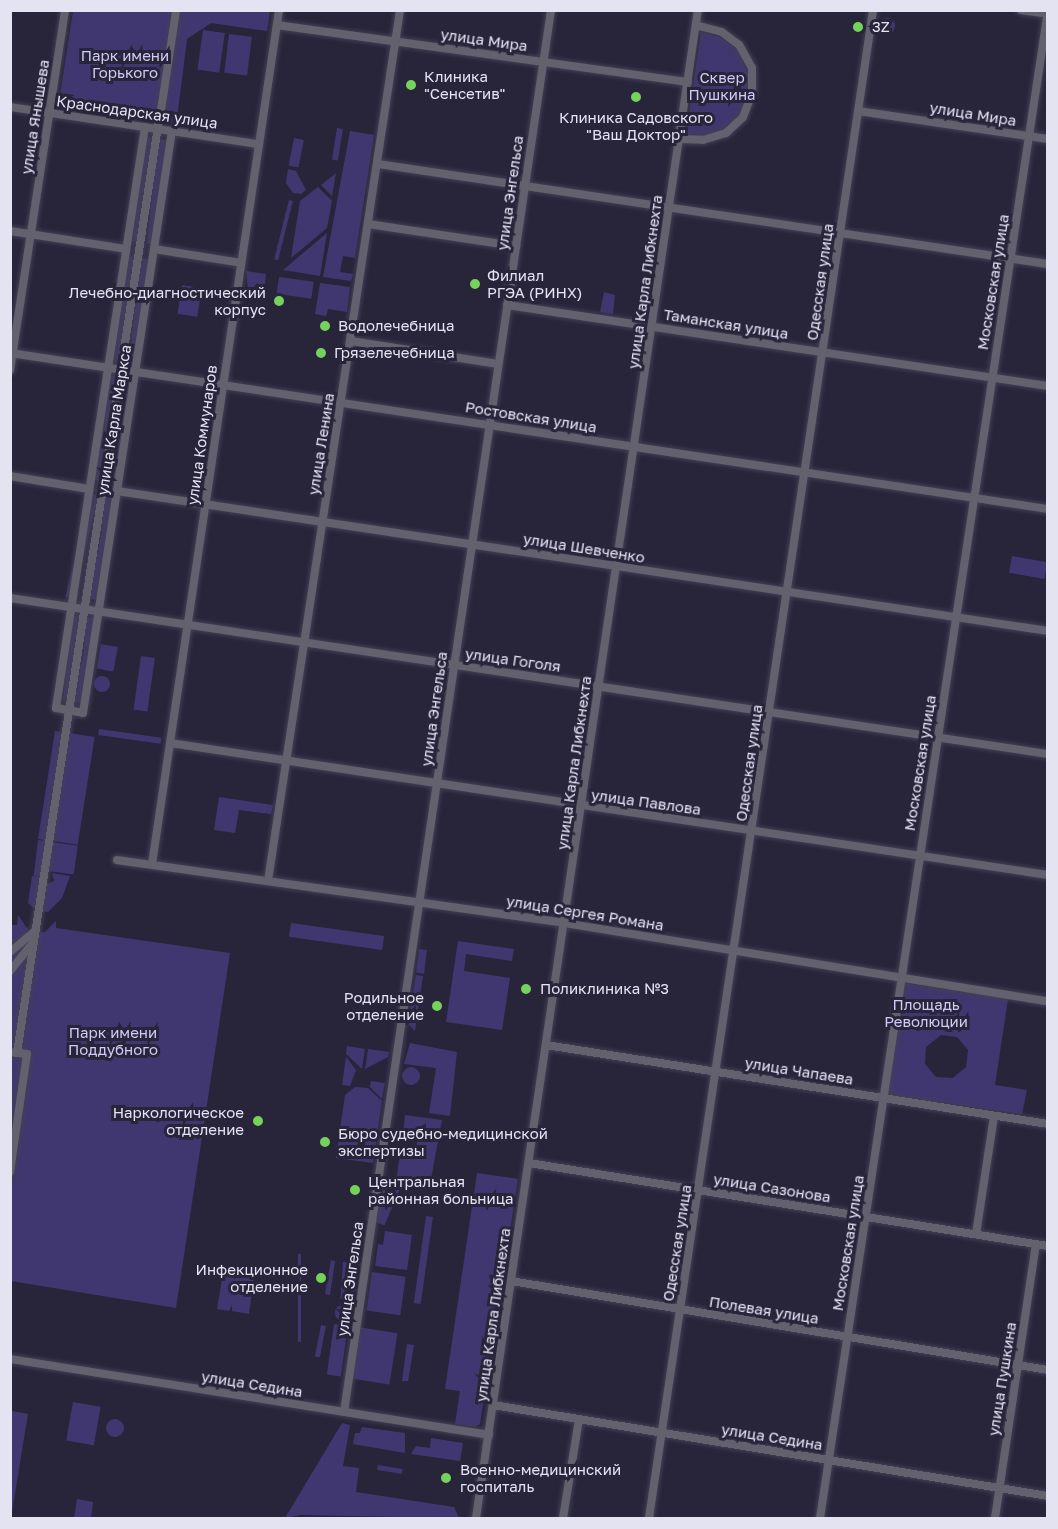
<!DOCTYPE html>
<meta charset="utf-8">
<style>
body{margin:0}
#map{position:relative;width:1058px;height:1529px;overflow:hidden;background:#28253b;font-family:"Golos Text",sans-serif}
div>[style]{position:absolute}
.green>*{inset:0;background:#413770;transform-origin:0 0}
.round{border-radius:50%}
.roads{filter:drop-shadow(0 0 2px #424055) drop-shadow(0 0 2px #424055)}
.minor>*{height:8px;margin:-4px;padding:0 4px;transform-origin:4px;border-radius:4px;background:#62616d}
.dots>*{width:16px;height:16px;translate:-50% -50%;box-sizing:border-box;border:3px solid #28253b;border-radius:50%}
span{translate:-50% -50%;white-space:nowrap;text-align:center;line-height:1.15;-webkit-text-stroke:6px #28253b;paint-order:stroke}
.poi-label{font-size:15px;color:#e4e3f2}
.left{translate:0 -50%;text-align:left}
.right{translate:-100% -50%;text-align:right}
.street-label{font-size:15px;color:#e4e3f2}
.park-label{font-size:15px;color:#cfcbf6}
.frame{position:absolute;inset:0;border:12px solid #e4e3f2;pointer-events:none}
</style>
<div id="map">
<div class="green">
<div style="clip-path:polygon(73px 11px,270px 11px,267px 31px,211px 23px,187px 39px,176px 126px,58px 108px)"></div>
<div class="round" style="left:879px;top:18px;width:16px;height:16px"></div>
<div style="left:203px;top:30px;width:22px;height:40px;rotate:8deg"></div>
<div style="clip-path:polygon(701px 32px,720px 37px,737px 49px,749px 75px,749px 94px,738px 117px,724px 130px,698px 137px,686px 135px)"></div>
<div style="left:229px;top:34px;width:23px;height:39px;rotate:7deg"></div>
<div style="left:337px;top:128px;width:6px;height:32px;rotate:9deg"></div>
<div style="clip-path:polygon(350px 131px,374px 135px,355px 258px,343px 256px,340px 272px,353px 274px,351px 281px,323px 277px)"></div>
<div style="left:145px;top:137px;width:8px;height:105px;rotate:7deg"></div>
<div style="left:294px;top:138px;width:10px;height:28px;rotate:11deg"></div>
<div style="left:158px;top:139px;width:9px;height:105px;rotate:6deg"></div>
<div style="clip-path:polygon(288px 169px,296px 171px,306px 190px,301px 194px,293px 193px,286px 183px)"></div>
<div style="clip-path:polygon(336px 173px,332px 196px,321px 185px)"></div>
<div style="clip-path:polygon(318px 187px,332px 201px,327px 228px,291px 258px,300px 201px)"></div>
<div style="left:289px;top:200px;width:4px;height:61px;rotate:14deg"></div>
<div style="clip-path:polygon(327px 233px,320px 276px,283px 270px)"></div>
<div style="left:127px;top:256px;width:8px;height:106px;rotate:7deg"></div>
<div style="left:140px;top:258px;width:9px;height:106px;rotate:6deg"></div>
<div style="clip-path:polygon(246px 271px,266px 274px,264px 292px,248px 290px)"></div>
<div style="left:279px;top:277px;width:35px;height:17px;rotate:8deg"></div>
<div style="clip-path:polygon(320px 283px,350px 287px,347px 312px,328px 309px,326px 316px,315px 314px)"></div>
<div style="left:182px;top:285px;width:20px;height:29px;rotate:9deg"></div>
<div style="clip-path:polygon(604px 292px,615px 295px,613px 314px,600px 312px)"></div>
<div style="clip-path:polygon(109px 376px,117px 376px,104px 443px,101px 481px,93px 480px)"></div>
<div style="clip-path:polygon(124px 378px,130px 379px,114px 483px,106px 482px)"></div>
<div style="left:91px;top:494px;width:8px;height:106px;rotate:14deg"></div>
<div style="clip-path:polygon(104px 496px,112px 498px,97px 600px,88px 598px,102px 531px)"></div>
<div style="left:1012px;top:556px;width:36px;height:17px;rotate:10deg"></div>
<div style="left:72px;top:615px;width:9px;height:86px;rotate:6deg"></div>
<div style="clip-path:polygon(86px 617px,94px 618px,81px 703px,73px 702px,84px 651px)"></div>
<div style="left:101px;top:644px;width:17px;height:25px;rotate:10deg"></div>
<div style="left:141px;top:656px;width:14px;height:54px;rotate:8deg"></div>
<div class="round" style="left:94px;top:676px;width:16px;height:16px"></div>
<div style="left:99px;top:729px;width:63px;height:6px;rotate:8deg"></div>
<div style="clip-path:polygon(55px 731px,62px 732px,61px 742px,46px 840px,38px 839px)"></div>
<div style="left:69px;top:733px;width:26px;height:109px;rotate:9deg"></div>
<div style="clip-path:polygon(219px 797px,273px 805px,271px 814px,239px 810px,235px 833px,214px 830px)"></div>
<div style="left:38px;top:840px;width:8px;height:36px;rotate:7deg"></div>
<div style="left:51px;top:842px;width:27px;height:29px;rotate:8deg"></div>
<div style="clip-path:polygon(52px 873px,70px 876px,62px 898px,48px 912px,41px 911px,45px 885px,54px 881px)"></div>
<div style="clip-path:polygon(32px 876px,41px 877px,36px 910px,28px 903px)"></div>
<div style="clip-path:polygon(18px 915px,29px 931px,45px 932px,56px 921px,56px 928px,230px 953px,176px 1308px,11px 1281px,11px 925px,17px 925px)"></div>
<div style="left:291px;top:923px;width:94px;height:14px;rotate:8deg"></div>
<div style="clip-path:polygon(458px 941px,514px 949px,512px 961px,466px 954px,464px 971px,510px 978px,502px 1030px,446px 1022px)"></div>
<div style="left:419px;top:949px;width:8px;height:24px;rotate:7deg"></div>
<div style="clip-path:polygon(416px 975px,423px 976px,415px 1031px,408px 1024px)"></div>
<div style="clip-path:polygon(evenodd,903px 983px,1008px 999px,995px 1085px,1027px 1090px,1022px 1114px,887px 1095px,903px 983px,941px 1035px,957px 1037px,968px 1050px,966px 1067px,953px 1078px,936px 1077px,925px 1064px,926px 1047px,941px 1035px)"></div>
<div style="clip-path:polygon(410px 1043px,457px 1052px,450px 1116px,429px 1113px,436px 1068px,404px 1064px)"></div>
<div style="clip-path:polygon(347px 1046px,365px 1049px,362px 1069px,346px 1054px)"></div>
<div style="clip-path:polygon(368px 1049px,389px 1052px,388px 1057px,365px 1069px)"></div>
<div style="clip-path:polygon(346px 1057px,356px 1070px,350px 1086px,342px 1085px)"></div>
<div class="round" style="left:402px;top:1067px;width:18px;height:18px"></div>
<div style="clip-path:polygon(371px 1081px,385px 1083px,382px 1099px,370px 1087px)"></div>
<div style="clip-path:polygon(355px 1087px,368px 1088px,382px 1101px,373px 1163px,336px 1158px,345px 1095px)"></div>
<div style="clip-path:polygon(405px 1115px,442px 1120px,430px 1184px,403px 1181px,397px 1175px,400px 1153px,415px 1153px,418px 1138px,403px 1134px)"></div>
<div style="clip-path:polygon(477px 1173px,518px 1179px,480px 1424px,475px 1427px,455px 1424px,460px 1391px,445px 1389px)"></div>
<div style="left:387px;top:1181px;width:15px;height:42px;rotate:23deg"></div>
<div style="left:426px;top:1216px;width:7px;height:88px;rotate:8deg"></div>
<div style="clip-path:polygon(385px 1231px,412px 1235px,407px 1270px,375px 1266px,378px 1244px,383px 1245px)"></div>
<div style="left:298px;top:1254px;width:3px;height:88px"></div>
<div style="clip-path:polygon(331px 1260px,335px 1261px,330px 1295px,325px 1294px)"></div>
<div style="left:343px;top:1262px;width:14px;height:37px;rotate:4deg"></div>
<div style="left:372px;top:1272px;width:34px;height:39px;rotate:8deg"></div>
<div style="clip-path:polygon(223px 1273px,235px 1275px,234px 1281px,237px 1275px,254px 1278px,249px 1314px,232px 1311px,232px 1305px,229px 1311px,217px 1309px)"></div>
<div class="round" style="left:335px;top:1305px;width:16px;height:16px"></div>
<div style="left:334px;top:1324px;width:14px;height:51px;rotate:8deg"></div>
<div style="left:321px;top:1325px;width:5px;height:32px;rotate:11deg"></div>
<div style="left:358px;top:1327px;width:40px;height:52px;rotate:9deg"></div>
<div style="clip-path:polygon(407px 1344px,414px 1345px,408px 1381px,402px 1381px)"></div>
<div style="left:73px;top:1402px;width:28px;height:39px;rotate:10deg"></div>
<div style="clip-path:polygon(12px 1411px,28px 1414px,11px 1518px,10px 1423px)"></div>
<div class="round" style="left:106px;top:1419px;width:18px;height:18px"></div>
<div style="clip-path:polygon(342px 1423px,350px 1425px,343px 1466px,359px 1468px,356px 1492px,454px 1507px,459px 1518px,301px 1515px,285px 1518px)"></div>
<div style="clip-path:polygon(362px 1427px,405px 1433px,405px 1453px,353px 1444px,355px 1433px,360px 1433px)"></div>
<div style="clip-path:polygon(431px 1438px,463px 1443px,460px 1461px,411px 1454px,416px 1446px,430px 1448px)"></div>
<div style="left:378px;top:1465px;width:25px;height:5px;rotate:9deg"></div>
<div style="clip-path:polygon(77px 1499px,93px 1502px,91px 1518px,74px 1518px)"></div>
</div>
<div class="roads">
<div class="minor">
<div style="left:1021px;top:10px;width:27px;rotate:8deg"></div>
<div style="left:277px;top:25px;width:415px;rotate:7.9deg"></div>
<div style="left:10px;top:107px;width:252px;rotate:8.5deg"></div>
<div style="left:858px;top:111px;width:192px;rotate:8.4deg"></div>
<div style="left:160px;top:117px;width:107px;rotate:-81.4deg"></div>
<div style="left:145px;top:127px;width:588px;rotate:98.71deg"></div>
<div style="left:56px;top:708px;width:27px;rotate:10deg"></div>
<div style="left:83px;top:713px;width:589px;rotate:-81.31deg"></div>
<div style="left:680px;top:139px;width:23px;rotate:2deg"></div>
<div style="left:703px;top:140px;width:24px;rotate:-17deg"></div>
<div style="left:726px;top:133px;width:23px;rotate:-43deg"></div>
<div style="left:743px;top:117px;width:25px;rotate:-69deg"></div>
<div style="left:752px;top:94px;width:26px;rotate:-90deg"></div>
<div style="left:752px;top:68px;width:26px;rotate:-119deg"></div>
<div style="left:739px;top:45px;width:21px;rotate:-143deg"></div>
<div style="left:722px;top:32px;width:27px;rotate:-165deg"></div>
<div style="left:378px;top:164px;width:677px;rotate:8.49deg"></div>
<div style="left:368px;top:224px;width:150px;rotate:8.5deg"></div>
<div style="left:10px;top:231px;width:117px;rotate:8.8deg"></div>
<div style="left:154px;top:249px;width:88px;rotate:9.1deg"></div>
<div style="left:507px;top:305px;width:547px;rotate:8.52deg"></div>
<div style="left:351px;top:341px;width:149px;rotate:8.9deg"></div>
<div style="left:10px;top:353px;width:1050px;rotate:8.55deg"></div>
<div style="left:10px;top:370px;width:364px;rotate:-81.3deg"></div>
<div style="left:10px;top:476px;width:80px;rotate:9.3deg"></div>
<div style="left:117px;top:491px;width:941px;rotate:8.55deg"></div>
<div style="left:10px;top:598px;width:1050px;rotate:8.55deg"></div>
<div style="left:170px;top:743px;width:888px;rotate:8.55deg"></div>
<div style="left:117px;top:860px;width:451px;rotate:8deg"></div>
<div style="left:564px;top:923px;width:490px;rotate:9.2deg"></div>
<div style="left:152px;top:864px;width:863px;rotate:-81.54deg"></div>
<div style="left:268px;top:881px;width:881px;rotate:-81.38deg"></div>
<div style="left:10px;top:952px;width:33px;rotate:-40deg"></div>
<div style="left:10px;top:971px;width:36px;rotate:-51deg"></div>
<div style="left:546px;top:1045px;width:508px;rotate:8.94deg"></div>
<div style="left:10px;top:1052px;width:17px;rotate:7deg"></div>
<div style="left:27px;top:1054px;width:119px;rotate:98.2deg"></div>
<div style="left:17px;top:1053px;width:944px;rotate:-81.35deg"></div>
<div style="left:529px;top:1163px;width:526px;rotate:9.09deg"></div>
<div style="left:976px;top:1234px;width:119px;rotate:-81.3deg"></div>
<div style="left:511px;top:1281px;width:544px;rotate:9.41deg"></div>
<div style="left:10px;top:1359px;width:485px;rotate:9deg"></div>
<div style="left:493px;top:1405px;width:562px;rotate:9.31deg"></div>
<div style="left:344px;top:1412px;width:1417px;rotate:-81.6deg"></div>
<div style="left:476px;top:1518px;width:1524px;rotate:-81.63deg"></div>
<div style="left:563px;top:1518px;width:100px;rotate:-80.8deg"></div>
<div style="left:649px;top:1518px;width:1525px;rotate:-81.55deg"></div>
<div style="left:820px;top:1518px;width:1524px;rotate:-81.4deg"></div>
<div style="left:995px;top:1518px;width:277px;rotate:-81.5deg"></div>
</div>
</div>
<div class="dots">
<div style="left:858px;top:27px;background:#75d25b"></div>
<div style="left:411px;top:85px;background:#75d25b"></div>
<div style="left:636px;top:97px;background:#75d25b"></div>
<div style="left:475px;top:284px;background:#75d25b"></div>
<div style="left:279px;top:301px;background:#75d25b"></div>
<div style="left:325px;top:326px;background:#75d25b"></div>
<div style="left:321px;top:353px;background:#75d25b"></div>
<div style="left:526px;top:989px;background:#75d25b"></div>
<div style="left:437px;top:1006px;background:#75d25b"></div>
<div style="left:258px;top:1121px;background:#75d25b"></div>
<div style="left:325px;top:1142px;background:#75d25b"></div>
<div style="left:355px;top:1190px;background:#75d25b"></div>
<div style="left:321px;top:1278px;background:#75d25b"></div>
<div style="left:446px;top:1478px;background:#75d25b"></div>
</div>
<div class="poi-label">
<span class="left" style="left:872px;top:27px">3Z</span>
<span class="left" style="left:424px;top:85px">Клиника<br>"Сенсетив"</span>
<span style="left:636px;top:126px">Клиника Садовского<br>"Ваш Доктор"</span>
<span class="left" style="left:487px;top:284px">Филиал<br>РГЭА (РИНХ)</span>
<span class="right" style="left:266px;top:301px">Лечебно-диагностический<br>корпус</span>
<span class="left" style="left:338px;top:326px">Водолечебница</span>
<span class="left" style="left:334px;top:353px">Грязелечебница</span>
<span class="left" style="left:540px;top:989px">Поликлиника №3</span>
<span class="right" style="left:424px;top:1006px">Родильное<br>отделение</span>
<span class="right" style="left:244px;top:1121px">Наркологическое<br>отделение</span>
<span class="left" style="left:338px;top:1142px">Бюро судебно-медицинской<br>экспертизы</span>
<span class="left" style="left:368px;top:1190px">Центральная<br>районная больница</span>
<span class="right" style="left:308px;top:1278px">Инфекционное<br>отделение</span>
<span class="left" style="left:460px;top:1478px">Военно-медицинский<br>госпиталь</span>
</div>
<div class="street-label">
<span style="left:484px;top:40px;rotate:8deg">улица Мира</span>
<span style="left:137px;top:112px;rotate:8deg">Краснодарская улица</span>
<span style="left:973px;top:114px;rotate:9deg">улица Мира</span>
<span style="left:35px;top:117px;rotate:-81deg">улица Янышева</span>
<span style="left:510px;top:193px;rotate:-82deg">улица Энгельса</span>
<span style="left:645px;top:282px;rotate:-82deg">улица Карла Либкнехта</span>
<span style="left:820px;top:282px;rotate:-82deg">Одесская улица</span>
<span style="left:993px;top:282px;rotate:-81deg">Московская улица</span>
<span style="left:726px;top:324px;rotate:9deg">Таманская улица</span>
<span style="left:531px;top:417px;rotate:9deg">Ростовская улица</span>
<span style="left:114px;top:420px;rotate:-81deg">улица Карла Маркса</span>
<span style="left:202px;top:435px;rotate:-82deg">улица Коммунаров</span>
<span style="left:321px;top:444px;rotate:-81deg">улица Ленина</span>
<span style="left:584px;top:548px;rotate:9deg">улица Шевченко</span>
<span style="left:513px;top:660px;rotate:8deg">улица Гоголя</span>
<span style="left:434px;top:709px;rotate:-82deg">улица Энгельса</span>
<span style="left:574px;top:763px;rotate:-82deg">улица Карла Либкнехта</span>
<span style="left:749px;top:763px;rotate:-82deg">Одесская улица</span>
<span style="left:920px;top:763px;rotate:-81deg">Московская улица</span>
<span style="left:646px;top:802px;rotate:8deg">улица Павлова</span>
<span style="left:585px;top:913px;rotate:9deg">улица Сергея Романа</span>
<span style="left:799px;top:1071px;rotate:9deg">улица Чапаева</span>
<span style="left:772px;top:1188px;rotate:9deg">улица Сазонова</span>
<span style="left:677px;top:1243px;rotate:-81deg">Одесская улица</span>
<span style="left:848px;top:1243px;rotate:-81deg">Московская улица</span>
<span style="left:350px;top:1279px;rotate:-82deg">улица Энгельса</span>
<span style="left:764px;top:1310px;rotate:9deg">Полевая улица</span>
<span style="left:493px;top:1315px;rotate:-82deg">улица Карла Либкнехта</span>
<span style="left:1002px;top:1379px;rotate:-81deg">улица Пушкина</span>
<span style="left:252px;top:1384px;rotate:9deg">улица Седина</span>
<span style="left:772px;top:1437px;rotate:9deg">улица Седина</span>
</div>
<div class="park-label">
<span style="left:125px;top:64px">Парк имени<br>Горького</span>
<span style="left:722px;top:86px">Сквер<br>Пушкина</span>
<span style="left:926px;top:1013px">Площадь<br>Революции</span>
<span style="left:113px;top:1041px">Парк имени<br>Поддубного</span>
</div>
<div class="frame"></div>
</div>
